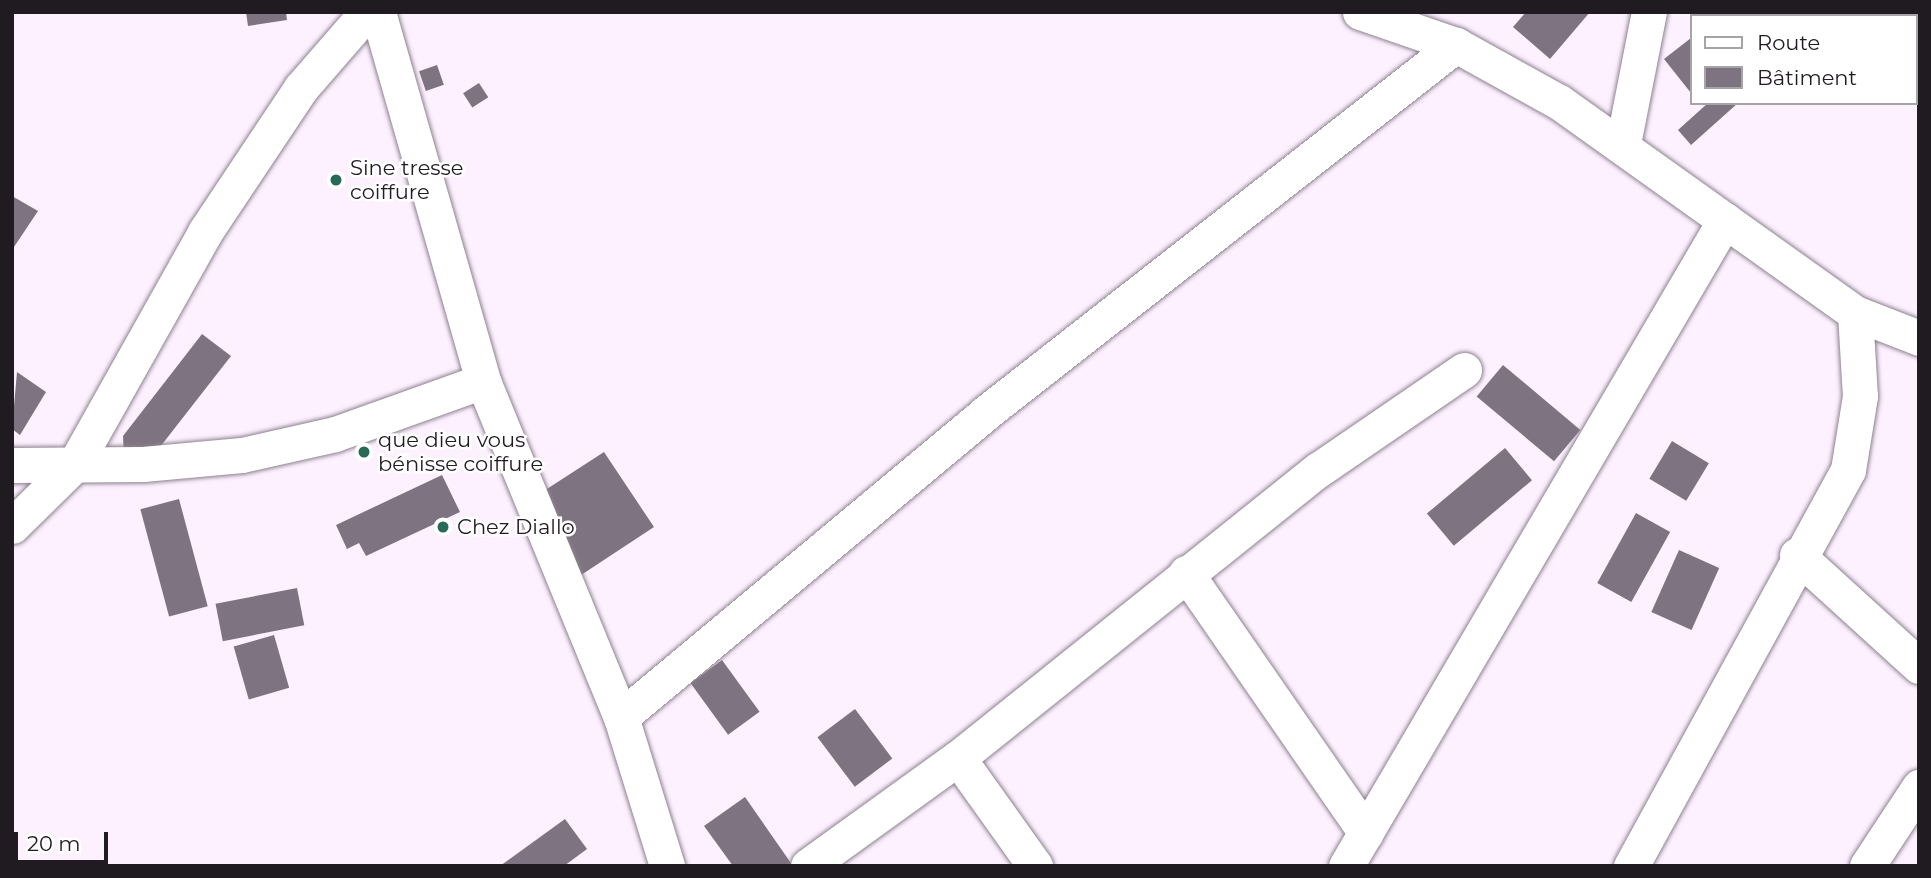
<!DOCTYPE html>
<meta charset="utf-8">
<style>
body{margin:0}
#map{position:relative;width:1931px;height:878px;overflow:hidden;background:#fdf0ff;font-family:Montserrat,sans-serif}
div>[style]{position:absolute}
.building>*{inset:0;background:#7e7380;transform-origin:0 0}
.roads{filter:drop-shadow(0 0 2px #8d828f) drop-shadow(0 0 2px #8d828f)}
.minor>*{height:35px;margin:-17.5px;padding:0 17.5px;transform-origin:17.5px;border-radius:17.5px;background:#fff}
.dots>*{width:19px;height:19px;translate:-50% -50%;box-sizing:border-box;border:4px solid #fff;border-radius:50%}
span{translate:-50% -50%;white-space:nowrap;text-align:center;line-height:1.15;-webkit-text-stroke:5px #fff;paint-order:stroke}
.poi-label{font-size:21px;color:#201b20}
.left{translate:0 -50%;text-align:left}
.frame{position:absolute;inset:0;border:14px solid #201b20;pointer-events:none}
.legend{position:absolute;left:1690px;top:14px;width:228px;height:91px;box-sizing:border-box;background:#fff;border:2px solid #a6a4a6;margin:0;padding:9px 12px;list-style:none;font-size:21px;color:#201b20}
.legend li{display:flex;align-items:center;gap:14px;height:35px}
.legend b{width:35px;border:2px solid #a6a4a6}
.scale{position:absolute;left:14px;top:832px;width:94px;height:32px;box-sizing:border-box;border:4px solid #201b20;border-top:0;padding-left:9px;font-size:21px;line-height:24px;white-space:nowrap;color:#201b20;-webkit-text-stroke:5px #fff;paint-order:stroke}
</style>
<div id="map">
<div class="building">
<div style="clip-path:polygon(246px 12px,286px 12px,287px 20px,248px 26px)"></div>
<div style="clip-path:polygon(1526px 12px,1590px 12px,1550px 59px,1513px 27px)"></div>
<div style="clip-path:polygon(1691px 38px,1691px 93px,1664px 59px)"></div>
<div style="left:437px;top:65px;width:21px;height:19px;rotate:71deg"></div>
<div style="left:479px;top:83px;width:17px;height:19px;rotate:57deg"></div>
<div style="clip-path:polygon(1708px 103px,1738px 103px,1691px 145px,1678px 130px)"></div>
<div style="clip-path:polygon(12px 196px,38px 211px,12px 250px)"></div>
<div style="clip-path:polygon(202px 334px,231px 356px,153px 456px,124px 457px,123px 436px)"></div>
<div style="left:1503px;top:365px;width:101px;height:41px;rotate:40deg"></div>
<div style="clip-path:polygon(17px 372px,46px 392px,20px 435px,12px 429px)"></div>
<div style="left:1672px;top:441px;width:43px;height:44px;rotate:31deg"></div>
<div style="left:1505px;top:448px;width:42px;height:102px;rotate:50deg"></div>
<div style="clip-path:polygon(604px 452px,654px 527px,572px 581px,533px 498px)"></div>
<div style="clip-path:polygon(442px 475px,460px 512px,366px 556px,359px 543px,347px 549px,336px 525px)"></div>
<div style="left:179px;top:499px;width:111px;height:40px;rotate:75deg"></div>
<div style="left:1636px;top:513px;width:39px;height:80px;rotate:29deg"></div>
<div style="left:1679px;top:550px;width:44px;height:68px;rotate:24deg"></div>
<div style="left:297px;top:588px;width:38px;height:83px;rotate:79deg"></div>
<div style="left:274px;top:635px;width:55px;height:42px;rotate:74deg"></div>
<div style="left:722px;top:660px;width:64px;height:39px;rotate:54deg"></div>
<div style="left:855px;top:709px;width:62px;height:47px;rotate:53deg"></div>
<div style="clip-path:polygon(745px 797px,793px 866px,733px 866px,704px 826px)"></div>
<div style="clip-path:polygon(565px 819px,587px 849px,564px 866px,500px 866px)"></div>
</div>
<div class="roads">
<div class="minor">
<div style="left:378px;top:12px;width:384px;rotate:74.1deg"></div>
<div style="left:483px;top:381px;width:363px;rotate:67.7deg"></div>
<div style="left:621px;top:717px;width:156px;rotate:72.8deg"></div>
<div style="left:1360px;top:12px;width:102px;rotate:19deg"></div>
<div style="left:1456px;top:45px;width:118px;rotate:29deg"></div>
<div style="left:1559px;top:102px;width:364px;rotate:35.5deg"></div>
<div style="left:1855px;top:313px;width:83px;rotate:86.6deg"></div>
<div style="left:1860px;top:396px;width:75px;rotate:99.2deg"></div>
<div style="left:1848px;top:470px;width:452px;rotate:118.7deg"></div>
<div style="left:1623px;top:144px;width:135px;rotate:-78.9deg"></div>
<div style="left:1855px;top:313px;width:69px;rotate:21.3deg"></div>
<div style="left:12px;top:465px;width:131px;rotate:-0.4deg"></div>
<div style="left:143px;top:464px;width:99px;rotate:-5.2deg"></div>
<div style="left:242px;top:455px;width:95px;rotate:-12.7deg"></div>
<div style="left:335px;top:434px;width:157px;rotate:-19.7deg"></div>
<div style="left:12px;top:526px;width:88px;rotate:-44.5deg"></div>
<div style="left:75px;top:464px;width:266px;rotate:-60.7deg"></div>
<div style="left:205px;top:232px;width:173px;rotate:-56.3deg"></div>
<div style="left:301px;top:88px;width:101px;rotate:-49deg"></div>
<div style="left:1797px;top:555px;width:165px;rotate:42.3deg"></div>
<div style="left:1186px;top:573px;width:316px;rotate:55.3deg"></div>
<div style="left:621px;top:717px;width:478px;rotate:-39.8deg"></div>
<div style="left:988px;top:411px;width:594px;rotate:-38.03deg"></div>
<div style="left:958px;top:758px;width:133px;rotate:54.5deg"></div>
<div style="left:808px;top:866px;width:185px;rotate:-35.8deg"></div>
<div style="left:958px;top:758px;width:461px;rotate:-38.7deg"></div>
<div style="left:1318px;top:470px;width:177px;rotate:-34.4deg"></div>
<div style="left:1346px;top:866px;width:749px;rotate:-59.6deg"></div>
<div style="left:1867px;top:866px;width:95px;rotate:-56.6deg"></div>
</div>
</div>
<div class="dots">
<div style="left:336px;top:180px;background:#286958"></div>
<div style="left:364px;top:452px;background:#286958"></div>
<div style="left:443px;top:527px;background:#286958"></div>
</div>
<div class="poi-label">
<span class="left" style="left:350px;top:180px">Sine tresse<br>coiffure</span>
<span class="left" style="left:378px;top:452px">que dieu vous<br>bénisse coiffure</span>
<span class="left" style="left:457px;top:527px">Chez Diallo</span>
</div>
<div class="frame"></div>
<ul class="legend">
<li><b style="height:9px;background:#fff"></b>Route</li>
<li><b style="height:19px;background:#7e7380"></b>Bâtiment</li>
</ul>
<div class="scale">20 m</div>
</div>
